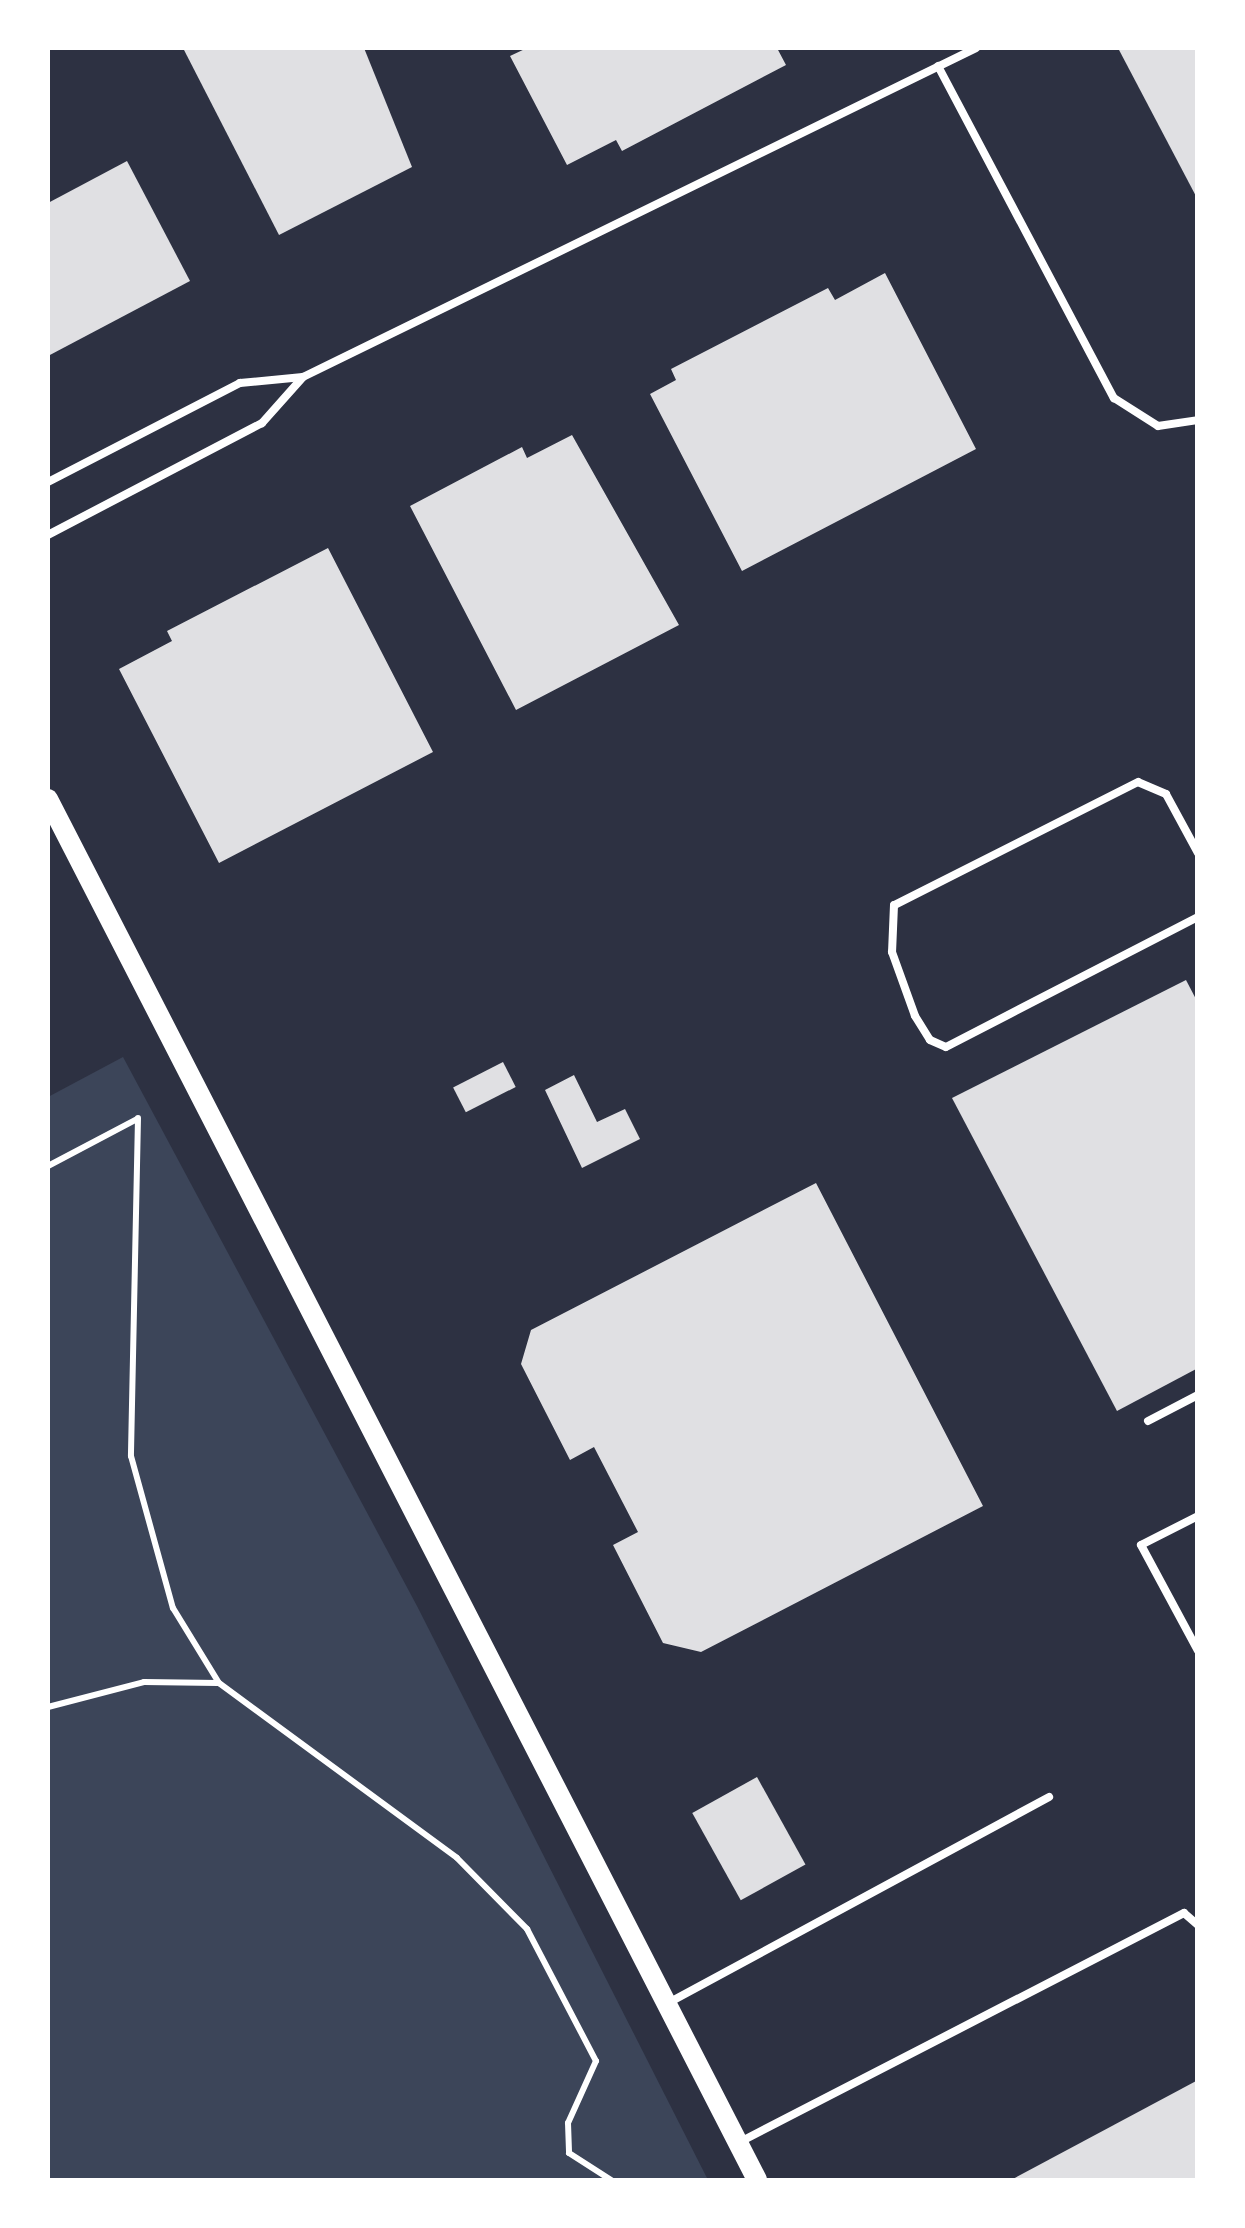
<!DOCTYPE html>
<style>
body{margin:0}
#map{position:relative;width:1245px;height:2228px;overflow:hidden;background:#2d3142;font-family:Figtree,sans-serif}
div>[style]{position:absolute}
.green>*{inset:0;background:#3c4559}
.building>*{inset:0;background:#e0e0e3;transform-origin:0 0}
.path>*{height:6px;margin:-3px;padding:0 3px;transform-origin:3px;border-radius:3px;background:#fff}
.service>*{height:8px;margin:-4px;padding:0 4px;transform-origin:4px;border-radius:4px;background:#fff}
.secondary>*{height:20px;margin:-10px;padding:0 10px;transform-origin:10px;border-radius:10px;background:#fff}
span{translate:-50% -50%;white-space:nowrap;text-align:center;line-height:1.15;-webkit-text-stroke:10px #fff;paint-order:stroke}
.frame{position:absolute;inset:0;border:50px solid #fff;pointer-events:none}
</style>
<div id="map">
<div class="green">
<div style="clip-path:polygon(123px 1057px,417px 1606px,708px 2180px,48px 2180px,48px 1097px)"></div>
</div>
<div class="building">
<div style="clip-path:polygon(183px 48px,364px 48px,412px 167px,279px 235px)"></div>
<div style="clip-path:polygon(527px 48px,777px 48px,786px 65px,622px 151px,616px 140px,567px 165px,510px 56px)"></div>
<div style="clip-path:polygon(1118px 48px,1198px 48px,1198px 200px)"></div>
<div style="clip-path:polygon(127px 161px,190px 281px,48px 356px,48px 203px)"></div>
<div style="clip-path:polygon(885px 273px,976px 449px,742px 571px,650px 394px,676px 380px,671px 369px,828px 288px,835px 300px)"></div>
<div style="clip-path:polygon(572px 435px,679px 625px,516px 710px,410px 506px,522px 447px,527px 458px)"></div>
<div style="clip-path:polygon(328px 548px,433px 752px,219px 863px,119px 669px,172px 641px,167px 631px)"></div>
<div style="clip-path:polygon(1186px 980px,1198px 1003px,1198px 1368px,1117px 1411px,952px 1098px)"></div>
<div style="left:503px;top:1062px;width:28px;height:56px;rotate:63deg"></div>
<div style="clip-path:polygon(574px 1075px,597px 1122px,625px 1109px,640px 1139px,582px 1168px,545px 1090px)"></div>
<div style="clip-path:polygon(816px 1183px,983px 1506px,701px 1652px,663px 1643px,613px 1545px,638px 1532px,594px 1447px,570px 1460px,521px 1364px,531px 1330px)"></div>
<div style="left:757px;top:1777px;width:100px;height:74px;rotate:61deg"></div>
<div style="clip-path:polygon(1198px 2080px,1198px 2180px,1011px 2180px)"></div>
</div>
<div class="path">
<div style="left:138px;top:1118px;width:338px;rotate:91.2deg"></div>
<div style="left:131px;top:1456px;width:158px;rotate:74.6deg"></div>
<div style="left:173px;top:1608px;width:88px;rotate:58.5deg"></div>
<div style="left:219px;top:1683px;width:295px;rotate:36.3deg"></div>
<div style="left:457px;top:1858px;width:100px;rotate:45.4deg"></div>
<div style="left:527px;top:1929px;width:149px;rotate:62.4deg"></div>
<div style="left:596px;top:2061px;width:68px;rotate:114.3deg"></div>
<div style="left:568px;top:2123px;width:30px;rotate:88deg"></div>
<div style="left:569px;top:2153px;width:50px;rotate:32.7deg"></div>
<div style="left:48px;top:1166px;width:101px;rotate:-27.8deg"></div>
<div style="left:48px;top:1707px;width:99px;rotate:-14.6deg"></div>
<div style="left:144px;top:1682px;width:74px;rotate:0.8deg"></div>
</div>
<div class="service">
<div style="left:938px;top:66px;width:376px;rotate:62.1deg"></div>
<div style="left:1114px;top:398px;width:52px;rotate:32.5deg"></div>
<div style="left:1158px;top:426px;width:40px;rotate:-8.5deg"></div>
<div style="left:303px;top:377px;width:749px;rotate:-26.05deg"></div>
<div style="left:48px;top:482px;width:216px;rotate:-27.3deg"></div>
<div style="left:240px;top:383px;width:63px;rotate:-5.4deg"></div>
<div style="left:303px;top:377px;width:62px;rotate:131.7deg"></div>
<div style="left:262px;top:423px;width:242px;rotate:152.4deg"></div>
<div style="left:1198px;top:853px;width:67px;rotate:-118.5deg"></div>
<div style="left:1166px;top:794px;width:30px;rotate:-157deg"></div>
<div style="left:1138px;top:782px;width:273px;rotate:153.2deg"></div>
<div style="left:894px;top:905px;width:47px;rotate:92.4deg"></div>
<div style="left:892px;top:952px;width:68px;rotate:70.2deg"></div>
<div style="left:915px;top:1016px;width:28px;rotate:58deg"></div>
<div style="left:930px;top:1040px;width:17px;rotate:24deg"></div>
<div style="left:946px;top:1047px;width:284px;rotate:-27.3deg"></div>
<div style="left:1148px;top:1421px;width:56px;rotate:-27.5deg"></div>
<div style="left:1198px;top:1516px;width:64px;rotate:153deg"></div>
<div style="left:1141px;top:1545px;width:120px;rotate:61.7deg"></div>
<div style="left:670px;top:2002px;width:431px;rotate:-28.4deg"></div>
<div style="left:738px;top:2143px;width:502px;rotate:-27.28deg"></div>
<div style="left:1184px;top:1913px;width:18px;rotate:41deg"></div>
</div>
<div class="secondary">
<div style="left:48px;top:799px;width:1552px;rotate:62.82deg"></div>
</div>
<div class="frame"></div>
</div>
